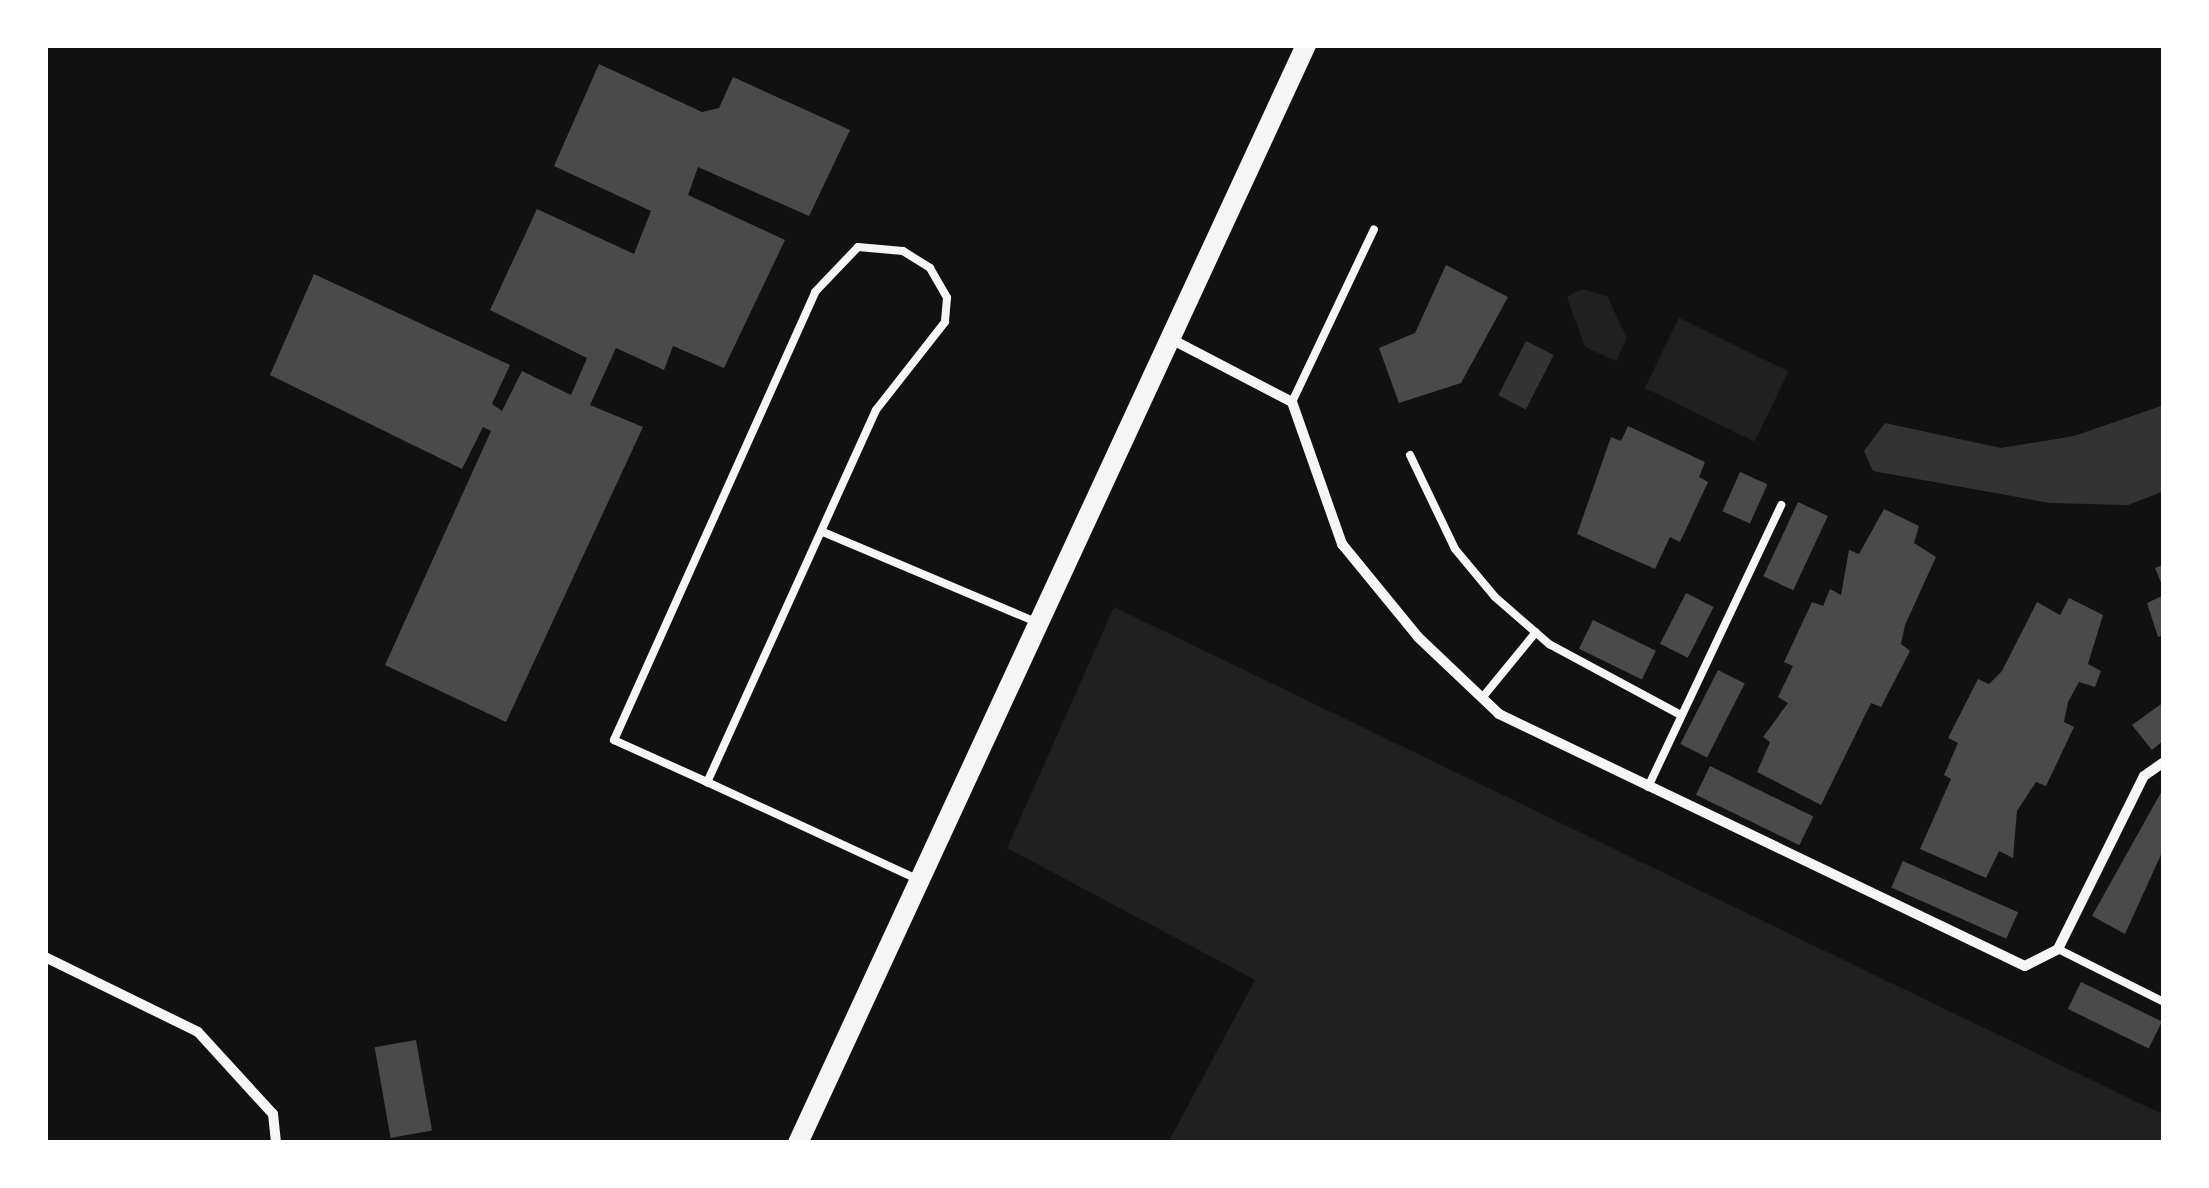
<!DOCTYPE html>
<style>
body{margin:0}
#map{position:relative;width:2209px;height:1188px;overflow:hidden;background:#111;font-family:Jost,sans-serif}
div>[style]{position:absolute}
.green>*{inset:0;background:#202020;transform-origin:0 0}
.water>*{inset:0;background:#333;transform-origin:0 0}
.building>*{inset:0;background:#4a4a4a;transform-origin:0 0}
.service>*{height:8px;margin:-4px;padding:0 4px;transform-origin:4px;border-radius:4px;background:#f5f5f5}
.minor>*{height:10px;margin:-5px;padding:0 5px;transform-origin:5px;border-radius:5px;background:#f5f5f5}
.secondary>*{height:20px;margin:-10px;padding:0 10px;transform-origin:10px;border-radius:10px;background:#f5f5f5}
span{translate:-50% -50%;white-space:nowrap;text-align:center;line-height:1.15;-webkit-text-stroke:8px #fff;paint-order:stroke}
.frame{position:absolute;inset:0;border:48px solid #fff;pointer-events:none}
</style>
<div id="map">
<div class="green">
<div style="clip-path:polygon(1582px 289px,1607px 296px,1627px 338px,1616px 361px,1585px 347px,1567px 297px)"></div>
<div style="left:1679px;top:318px;width:122px;height:78px;rotate:26deg"></div>
<div style="clip-path:polygon(1114px 607px,2164px 1115px,2164px 1143px,1168px 1143px,1255px 980px,1007px 848px)"></div>
</div>
<div class="water">
<div style="left:1526px;top:341px;width:31px;height:61px;rotate:27deg"></div>
<div style="clip-path:polygon(2164px 405px,2164px 491px,2128px 505px,2050px 503px,1873px 471px,1864px 451px,1885px 423px,2001px 448px,2074px 436px)"></div>
</div>
<div class="building">
<div style="clip-path:polygon(599px 64px,702px 112px,719px 108px,733px 77px,850px 130px,809px 216px,698px 167px,688px 195px,785px 240px,724px 368px,673px 346px,664px 370px,616px 348px,590px 405px,643px 427px,506px 722px,385px 665px,491px 431px,483px 427px,462px 469px,270px 375px,314px 274px,510px 365px,492px 404px,502px 411px,522px 371px,571px 395px,587px 358px,490px 310px,537px 209px,634px 254px,651px 211px,554px 166px)"></div>
<div style="clip-path:polygon(1446px 265px,1508px 297px,1461px 383px,1399px 403px,1379px 348px,1415px 333px)"></div>
<div style="clip-path:polygon(1628px 426px,1705px 462px,1699px 477px,1708px 482px,1680px 542px,1670px 537px,1655px 569px,1577px 534px,1611px 437px,1621px 441px)"></div>
<div style="left:1740px;top:472px;width:30px;height:43px;rotate:24deg"></div>
<div style="left:1798px;top:502px;width:33px;height:82px;rotate:25deg"></div>
<div style="clip-path:polygon(1884px 509px,1919px 526px,1914px 543px,1936px 557px,1905px 625px,1901px 644px,1910px 651px,1881px 707px,1871px 703px,1821px 805px,1757px 772px,1770px 742px,1763px 737px,1788px 703px,1778px 697px,1793px 666px,1784px 662px,1812px 602px,1823px 606px,1830px 589px,1841px 595px,1849px 550px,1859px 554px)"></div>
<div style="clip-path:polygon(2164px 565px,2164px 590px,2155px 568px)"></div>
<div style="left:1686px;top:593px;width:31px;height:57px;rotate:27deg"></div>
<div style="clip-path:polygon(2164px 595px,2164px 635px,2158px 637px,2147px 603px)"></div>
<div style="clip-path:polygon(2069px 598px,2103px 615px,2088px 664px,2101px 671px,2095px 687px,2079px 682px,2068px 702px,2064px 722px,2074px 727px,2046px 786px,2036px 782px,2017px 811px,2013px 858px,1999px 851px,1986px 878px,1920px 849px,1951px 779px,1944px 775px,1958px 743px,1948px 738px,1978px 679px,1989px 684px,2002px 671px,2037px 602px,2060px 615px)"></div>
<div style="left:1593px;top:620px;width:70px;height:32px;rotate:26deg"></div>
<div style="left:1718px;top:670px;width:30px;height:83px;rotate:27deg"></div>
<div style="clip-path:polygon(2164px 702px,2164px 740px,2152px 750px,2132px 725px)"></div>
<div style="left:1710px;top:766px;width:115px;height:32px;rotate:26deg"></div>
<div style="clip-path:polygon(2164px 787px,2164px 848px,2125px 934px,2092px 916px)"></div>
<div style="left:1903px;top:861px;width:126px;height:29px;rotate:24deg"></div>
<div style="left:2081px;top:982px;width:90px;height:30px;rotate:26deg"></div>
<div style="left:416px;top:1040px;width:92px;height:42px;rotate:80deg"></div>
</div>
<div class="service">
<div style="left:1292px;top:402px;width:191px;rotate:-64.6deg"></div>
<div style="left:1410px;top:455px;width:104px;rotate:64.4deg"></div>
<div style="left:1455px;top:549px;width:62px;rotate:50.2deg"></div>
<div style="left:1495px;top:597px;width:72px;rotate:41deg"></div>
<div style="left:1549px;top:644px;width:150px;rotate:28.3deg"></div>
<div style="left:823px;top:532px;width:231px;rotate:22.9deg"></div>
<div style="left:1482px;top:698px;width:85px;rotate:-50.7deg"></div>
<div style="left:707px;top:782px;width:102px;rotate:-155.7deg"></div>
<div style="left:614px;top:740px;width:491px;rotate:-65.8deg"></div>
<div style="left:815px;top:292px;width:62px;rotate:-46.3deg"></div>
<div style="left:858px;top:247px;width:45px;rotate:5.1deg"></div>
<div style="left:903px;top:251px;width:32px;rotate:32deg"></div>
<div style="left:930px;top:268px;width:34px;rotate:60deg"></div>
<div style="left:947px;top:298px;width:24px;rotate:95deg"></div>
<div style="left:945px;top:322px;width:112px;rotate:128.1deg"></div>
<div style="left:876px;top:410px;width:409px;rotate:114.4deg"></div>
<div style="left:707px;top:782px;width:231px;rotate:24.8deg"></div>
<div style="left:1648px;top:787px;width:312px;rotate:-64.7deg"></div>
<div style="left:2058px;top:949px;width:119px;rotate:26.6deg"></div>
</div>
<div class="minor">
<div style="left:1171px;top:339px;width:136px;rotate:27.5deg"></div>
<div style="left:1292px;top:402px;width:151px;rotate:70.6deg"></div>
<div style="left:1342px;top:544px;width:120px;rotate:50.7deg"></div>
<div style="left:1418px;top:637px;width:112px;rotate:43.5deg"></div>
<div style="left:1499px;top:714px;width:583px;rotate:25.6deg"></div>
<div style="left:2025px;top:966px;width:37px;rotate:-27deg"></div>
<div style="left:2058px;top:949px;width:193px;rotate:-63.6deg"></div>
<div style="left:2144px;top:776px;width:24px;rotate:-35deg"></div>
<div style="left:45px;top:957px;width:170px;rotate:26.1deg"></div>
<div style="left:198px;top:1032px;width:111px;rotate:47.6deg"></div>
<div style="left:273px;top:1114px;width:29px;rotate:84deg"></div>
</div>
<div class="secondary">
<div style="left:798px;top:1143px;width:1210px;rotate:-65.17deg"></div>
</div>
<div class="frame"></div>
</div>
